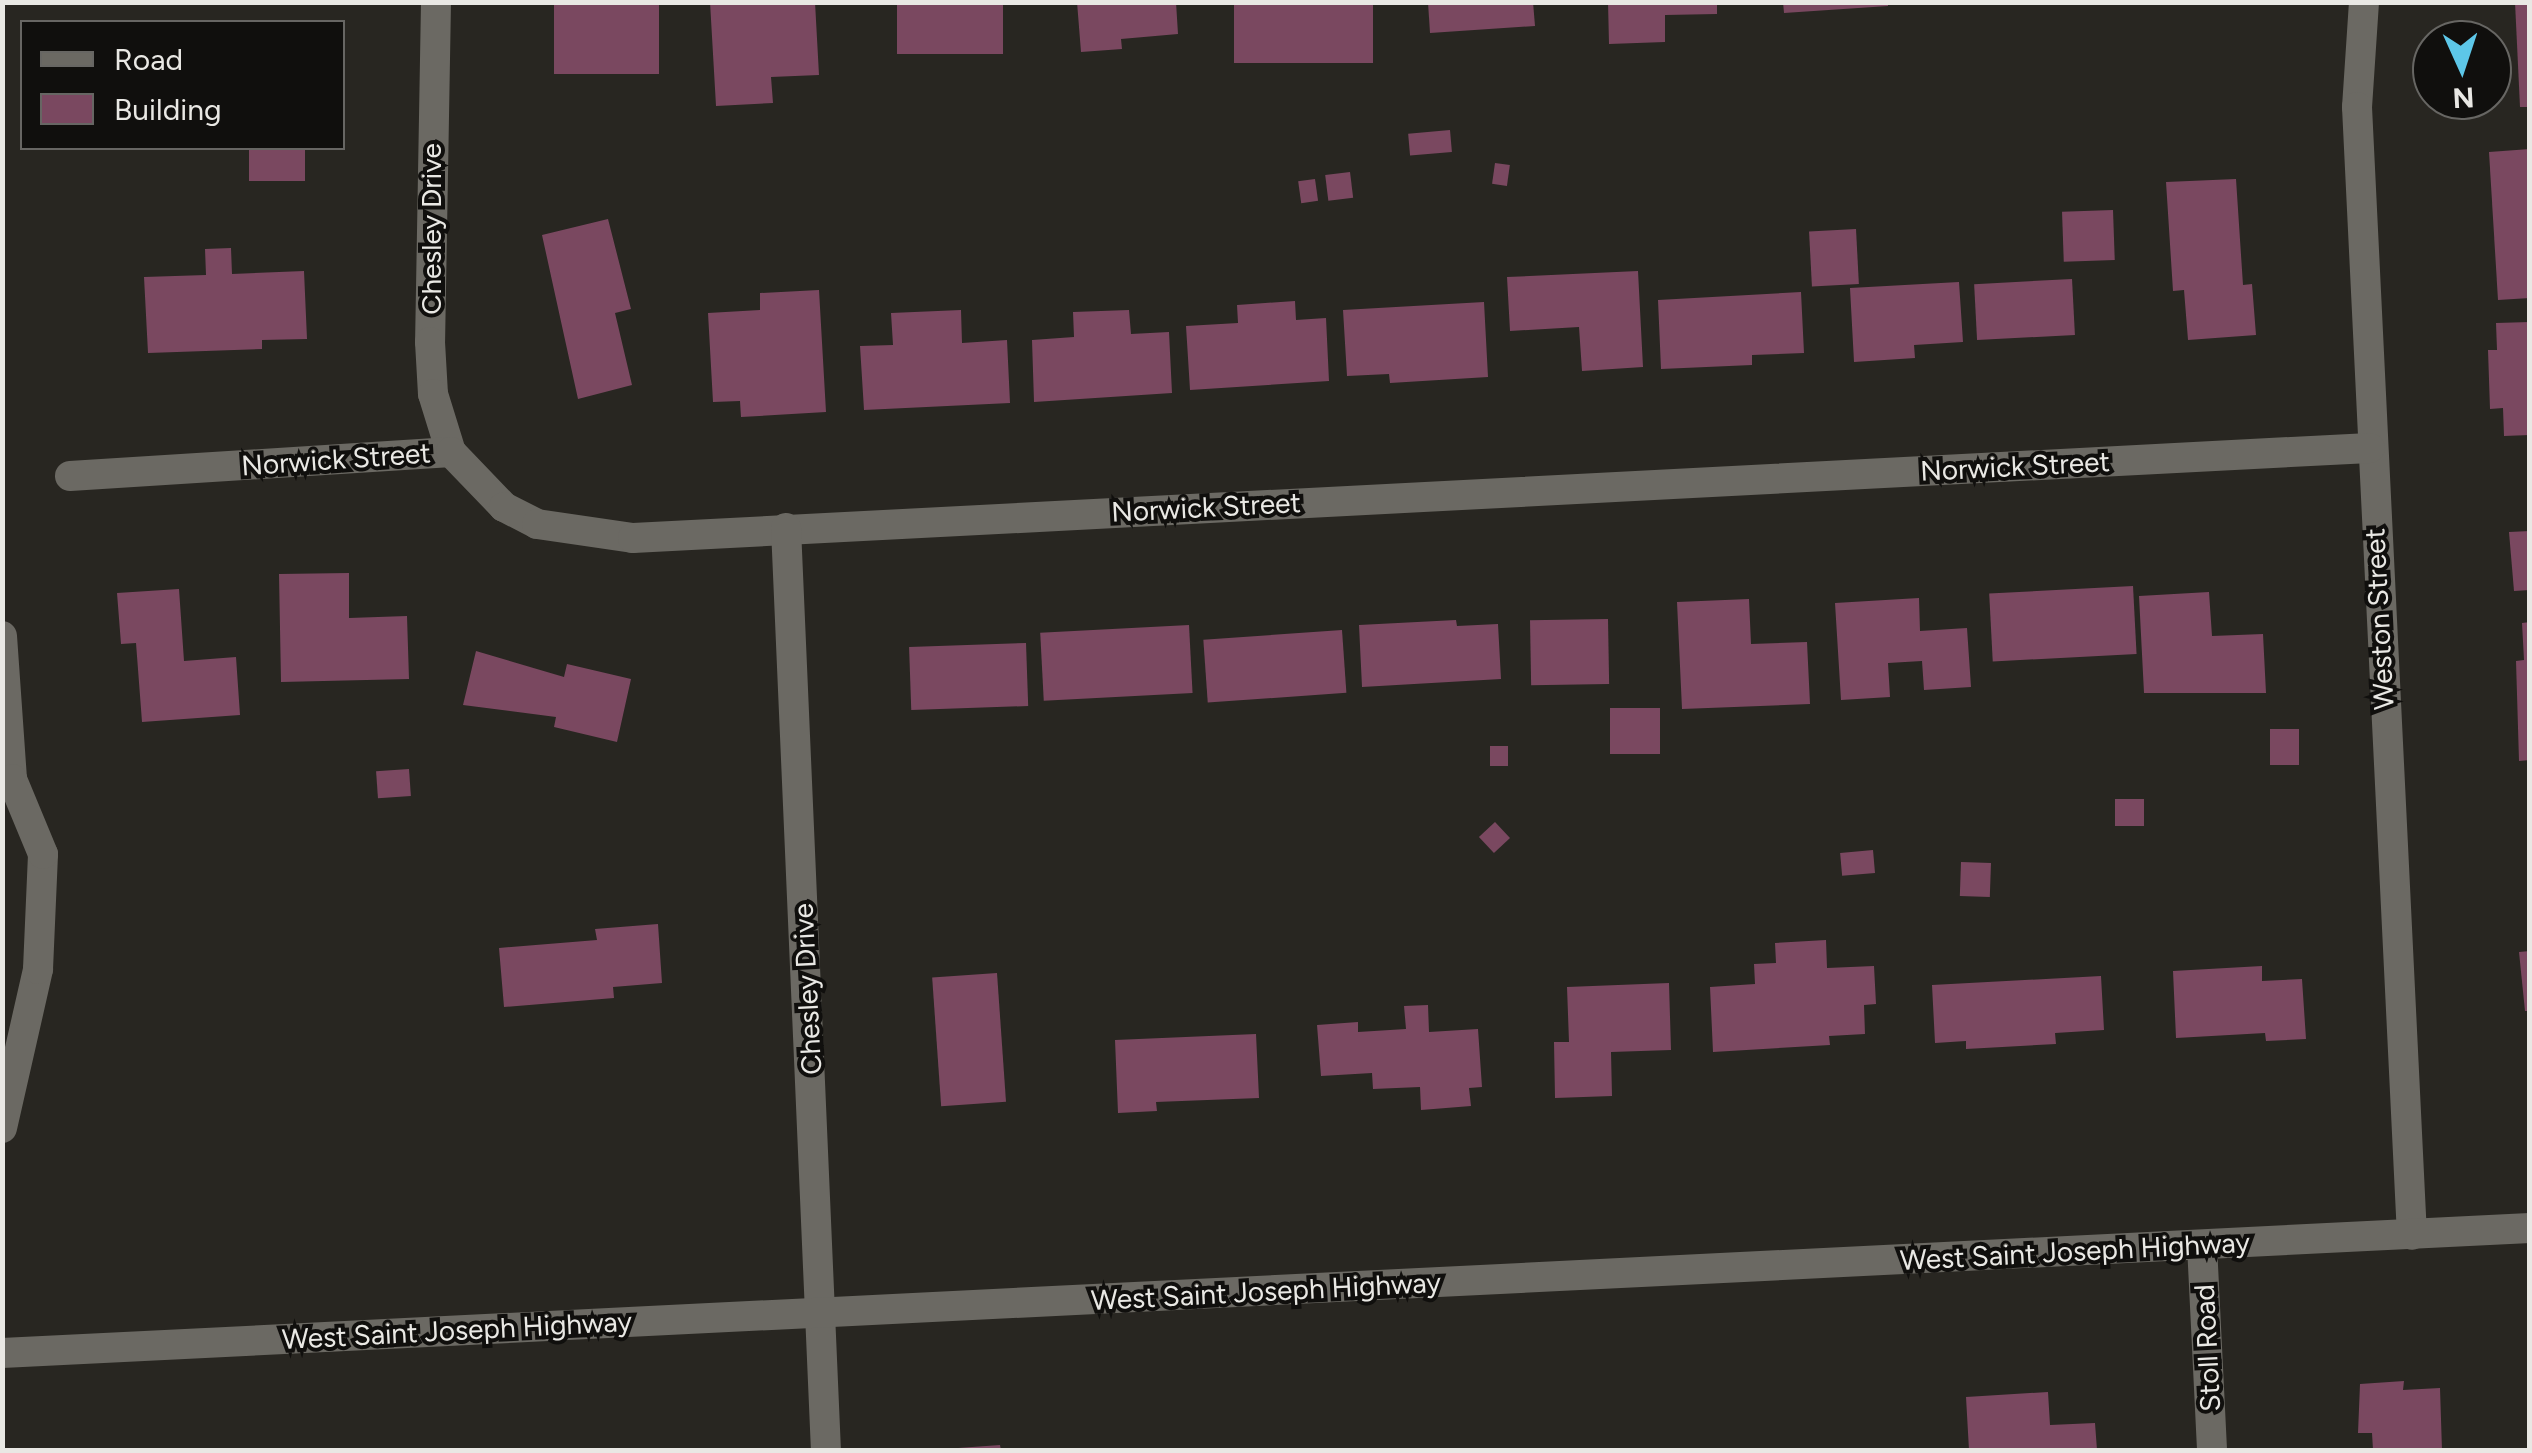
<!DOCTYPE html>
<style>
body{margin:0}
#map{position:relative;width:2532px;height:1453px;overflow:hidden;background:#282621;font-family:Figtree,sans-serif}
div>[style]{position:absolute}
.building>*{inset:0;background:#7a4860;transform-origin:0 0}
.minor>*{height:30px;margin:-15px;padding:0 15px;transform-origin:15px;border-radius:15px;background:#6b6963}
span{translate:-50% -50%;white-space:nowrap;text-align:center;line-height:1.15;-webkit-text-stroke:8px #100f0d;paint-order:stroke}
.street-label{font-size:28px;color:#e9e8e4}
.frame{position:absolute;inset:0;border:5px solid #e9e8e4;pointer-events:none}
.legend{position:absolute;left:20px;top:20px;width:325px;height:130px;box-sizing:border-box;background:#100f0d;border:2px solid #676663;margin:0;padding:12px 18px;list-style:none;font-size:30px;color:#e9e8e4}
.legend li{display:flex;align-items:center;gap:20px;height:50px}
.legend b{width:50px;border:2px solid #676663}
.north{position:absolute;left:2412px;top:20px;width:100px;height:100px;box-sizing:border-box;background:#100f0d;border:2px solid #676663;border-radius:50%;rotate:177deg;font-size:28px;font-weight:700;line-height:40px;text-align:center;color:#e9e8e4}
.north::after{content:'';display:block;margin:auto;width:35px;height:45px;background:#5dc7e8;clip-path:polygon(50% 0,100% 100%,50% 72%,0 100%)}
</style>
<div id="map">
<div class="building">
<div style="left:554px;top:2px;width:105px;height:72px"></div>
<div style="clip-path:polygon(710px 2px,815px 2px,819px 75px,771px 77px,773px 103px,716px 106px)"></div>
<div style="left:897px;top:2px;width:106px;height:52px"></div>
<div style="clip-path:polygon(1077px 2px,1176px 2px,1178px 34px,1121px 39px,1122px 49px,1081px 52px)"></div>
<div style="left:1234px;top:2px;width:139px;height:61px"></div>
<div style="clip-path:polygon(1428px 2px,1533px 2px,1535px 26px,1430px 33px)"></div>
<div style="clip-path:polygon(1608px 2px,1717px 2px,1717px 14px,1665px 15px,1665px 42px,1609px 44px)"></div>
<div style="clip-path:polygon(1783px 2px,1888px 2px,1888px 6px,1784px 13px)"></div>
<div style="clip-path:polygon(2515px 2px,2530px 2px,2530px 107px,2520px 107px)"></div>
<div style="left:1450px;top:130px;width:22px;height:42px;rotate:85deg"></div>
<div style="left:249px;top:148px;width:56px;height:33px"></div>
<div style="clip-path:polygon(2530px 149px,2530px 298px,2498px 300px,2489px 152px)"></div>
<div style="left:1495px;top:163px;width:15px;height:21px;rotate:8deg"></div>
<div style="left:1350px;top:172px;width:26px;height:25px;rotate:83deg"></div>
<div style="left:1315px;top:179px;width:22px;height:17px;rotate:82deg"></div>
<div style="clip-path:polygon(2236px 179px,2243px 285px,2252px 284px,2256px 335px,2188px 340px,2184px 290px,2173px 291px,2166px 182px)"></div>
<div style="left:2113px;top:210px;width:50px;height:51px;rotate:88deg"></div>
<div style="clip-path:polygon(608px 219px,631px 309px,615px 313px,632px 385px,578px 399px,542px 235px)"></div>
<div style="left:1856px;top:229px;width:55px;height:47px;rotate:87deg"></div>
<div style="clip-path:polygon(231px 248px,232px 274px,304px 271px,307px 339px,262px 340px,262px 349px,148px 353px,144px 277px,206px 275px,205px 249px)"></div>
<div style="clip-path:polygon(1638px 271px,1643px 367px,1582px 371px,1579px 327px,1510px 331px,1507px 277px)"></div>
<div style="left:2072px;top:279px;width:56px;height:98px;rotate:87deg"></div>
<div style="clip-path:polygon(1959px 282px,1963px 342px,1914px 345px,1915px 358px,1854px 362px,1850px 288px)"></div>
<div style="clip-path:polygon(819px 290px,826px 412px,741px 417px,740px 401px,713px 402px,708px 313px,760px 310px,760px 293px)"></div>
<div style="clip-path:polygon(1801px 292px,1804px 353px,1752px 355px,1752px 365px,1661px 369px,1658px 300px)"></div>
<div style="clip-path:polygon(1295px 301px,1296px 320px,1326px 318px,1329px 381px,1190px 390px,1186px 326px,1238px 323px,1237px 305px)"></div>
<div style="clip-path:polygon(1484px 302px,1488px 377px,1390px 383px,1389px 374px,1347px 376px,1343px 310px)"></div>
<div style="clip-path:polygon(961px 310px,962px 343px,1007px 340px,1010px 403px,864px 410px,860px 346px,893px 345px,891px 313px)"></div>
<div style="clip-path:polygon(1129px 310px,1131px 334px,1169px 332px,1172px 393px,1034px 402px,1032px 340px,1074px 337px,1073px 312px)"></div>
<div style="clip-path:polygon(2530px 322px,2530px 435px,2504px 436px,2503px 408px,2490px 409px,2488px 350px,2497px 350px,2496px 323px)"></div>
<div style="clip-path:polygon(2530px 531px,2530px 590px,2514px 591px,2509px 532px)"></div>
<div style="clip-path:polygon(349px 573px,349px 618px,407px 616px,409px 679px,281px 682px,279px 574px)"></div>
<div style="left:2133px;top:586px;width:68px;height:144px;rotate:87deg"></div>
<div style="clip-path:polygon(179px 589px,184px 661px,236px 657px,240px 715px,142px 722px,136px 643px,121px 644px,117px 593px)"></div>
<div style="clip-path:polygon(2209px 592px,2212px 636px,2263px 634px,2266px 693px,2144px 693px,2139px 596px)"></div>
<div style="clip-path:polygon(1919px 598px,1920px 631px,1967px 628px,1971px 687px,1924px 690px,1922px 661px,1888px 663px,1890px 697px,1841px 700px,1835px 603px)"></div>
<div style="clip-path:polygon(1749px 599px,1751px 644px,1807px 642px,1810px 704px,1682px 709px,1677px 602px)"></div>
<div style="left:1608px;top:619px;width:65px;height:78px;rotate:89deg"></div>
<div style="clip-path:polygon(1456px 620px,1457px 626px,1498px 624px,1501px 679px,1362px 687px,1359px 625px)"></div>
<div style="clip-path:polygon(2530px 622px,2530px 760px,2519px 761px,2516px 661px,2524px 660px,2522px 623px)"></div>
<div style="left:1189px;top:625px;width:68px;height:149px;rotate:87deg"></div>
<div style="left:1342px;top:630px;width:63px;height:139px;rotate:86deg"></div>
<div style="left:1026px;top:643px;width:63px;height:117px;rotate:88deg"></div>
<div style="clip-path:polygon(476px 651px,564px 677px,567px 664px,631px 679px,617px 742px,554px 727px,556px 717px,463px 705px)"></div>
<div style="left:1660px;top:708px;width:46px;height:50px;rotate:90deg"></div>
<div style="left:2270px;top:729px;width:29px;height:36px"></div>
<div style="left:1490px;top:746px;width:18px;height:20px"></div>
<div style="left:409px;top:769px;width:27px;height:33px;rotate:86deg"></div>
<div style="left:2115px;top:799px;width:29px;height:27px"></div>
<div style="left:1495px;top:822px;width:22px;height:22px;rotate:47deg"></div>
<div style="left:1873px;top:850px;width:23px;height:33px;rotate:85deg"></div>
<div style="left:1961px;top:862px;width:30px;height:34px;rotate:2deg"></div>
<div style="clip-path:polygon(658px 924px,662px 983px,613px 987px,614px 998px,504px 1007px,499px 948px,597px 940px,595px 929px)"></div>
<div style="clip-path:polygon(1826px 940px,1827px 968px,1874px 966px,1876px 1004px,1864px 1005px,1865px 1034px,1829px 1036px,1830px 1045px,1713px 1052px,1710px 987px,1755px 984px,1754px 964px,1776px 963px,1775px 943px)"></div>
<div style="clip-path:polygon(2530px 951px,2530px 1011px,2525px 1011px,2519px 952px)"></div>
<div style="clip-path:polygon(2262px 966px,2262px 981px,2302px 979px,2306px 1039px,2266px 1041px,2265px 1033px,2176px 1038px,2173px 971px)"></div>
<div style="left:997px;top:973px;width:129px;height:65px;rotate:86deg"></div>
<div style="clip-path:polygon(2101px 976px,2104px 1030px,2055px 1033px,2056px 1044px,1966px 1049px,1966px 1041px,1935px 1043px,1932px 985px)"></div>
<div style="clip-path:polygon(1669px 983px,1671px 1050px,1611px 1052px,1612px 1096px,1555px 1098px,1554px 1042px,1569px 1042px,1567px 987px)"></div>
<div style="clip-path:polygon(1428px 1005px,1429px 1032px,1478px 1029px,1482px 1087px,1469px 1088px,1471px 1106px,1421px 1110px,1420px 1087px,1373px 1089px,1372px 1073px,1321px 1076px,1317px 1025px,1358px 1022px,1358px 1032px,1406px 1029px,1404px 1006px)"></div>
<div style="clip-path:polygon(1256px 1034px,1259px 1098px,1156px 1102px,1157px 1111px,1118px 1113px,1115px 1040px)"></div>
<div style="clip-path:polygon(2404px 1381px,2403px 1390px,2440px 1388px,2442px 1450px,2373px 1450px,2372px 1433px,2358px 1433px,2360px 1384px)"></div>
<div style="clip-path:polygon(2048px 1392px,2050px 1425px,2095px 1423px,2097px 1450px,1969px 1450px,1966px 1397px)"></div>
<div style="clip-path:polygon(1000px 1445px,1001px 1450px,958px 1450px,958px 1448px)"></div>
</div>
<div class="minor">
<div style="left:436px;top:2px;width:340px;rotate:91deg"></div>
<div style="left:430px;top:342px;width:52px;rotate:86.7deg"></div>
<div style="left:433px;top:394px;width:61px;rotate:72.8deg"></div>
<div style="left:2364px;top:2px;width:105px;rotate:93.8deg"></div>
<div style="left:2357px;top:107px;width:1129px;rotate:87.21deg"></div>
<div style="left:70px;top:476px;width:382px;rotate:-3.6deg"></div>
<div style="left:451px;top:452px;width:76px;rotate:46.1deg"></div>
<div style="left:504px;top:507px;width:37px;rotate:27deg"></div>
<div style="left:537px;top:524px;width:97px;rotate:8.3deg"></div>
<div style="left:633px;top:538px;width:1739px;rotate:-2.97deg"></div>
<div style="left:786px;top:528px;width:923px;rotate:87.52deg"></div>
<div style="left:2px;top:636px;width:143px;rotate:86deg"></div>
<div style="left:12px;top:779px;width:10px;rotate:180deg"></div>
<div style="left:2px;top:1128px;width:163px;rotate:-77.2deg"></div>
<div style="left:38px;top:969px;width:115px;rotate:-87.5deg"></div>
<div style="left:43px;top:854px;width:81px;rotate:-112.5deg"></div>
<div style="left:2202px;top:1245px;width:205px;rotate:87.2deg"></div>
<div style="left:2px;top:1353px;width:2531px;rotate:-2.83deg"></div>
</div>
<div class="street-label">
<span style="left:431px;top:229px;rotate:-90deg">Chesley Drive</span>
<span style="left:336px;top:459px;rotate:-4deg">Norwick Street</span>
<span style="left:2015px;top:466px;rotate:-3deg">Norwick Street</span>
<span style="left:1206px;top:507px;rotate:-3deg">Norwick Street</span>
<span style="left:2379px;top:619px;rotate:-93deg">Weston Street</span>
<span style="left:807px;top:989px;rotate:-93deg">Chesley Drive</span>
<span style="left:2075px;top:1251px;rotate:-3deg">West Saint Joseph Highway</span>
<span style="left:1266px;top:1291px;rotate:-3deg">West Saint Joseph Highway</span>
<span style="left:457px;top:1330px;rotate:-3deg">West Saint Joseph Highway</span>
<span style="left:2207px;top:1348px;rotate:-93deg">Stoll Road</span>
</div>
<div class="frame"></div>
<ul class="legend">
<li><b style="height:12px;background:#6b6963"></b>Road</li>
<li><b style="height:28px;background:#7a4860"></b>Building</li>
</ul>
<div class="north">N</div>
</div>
